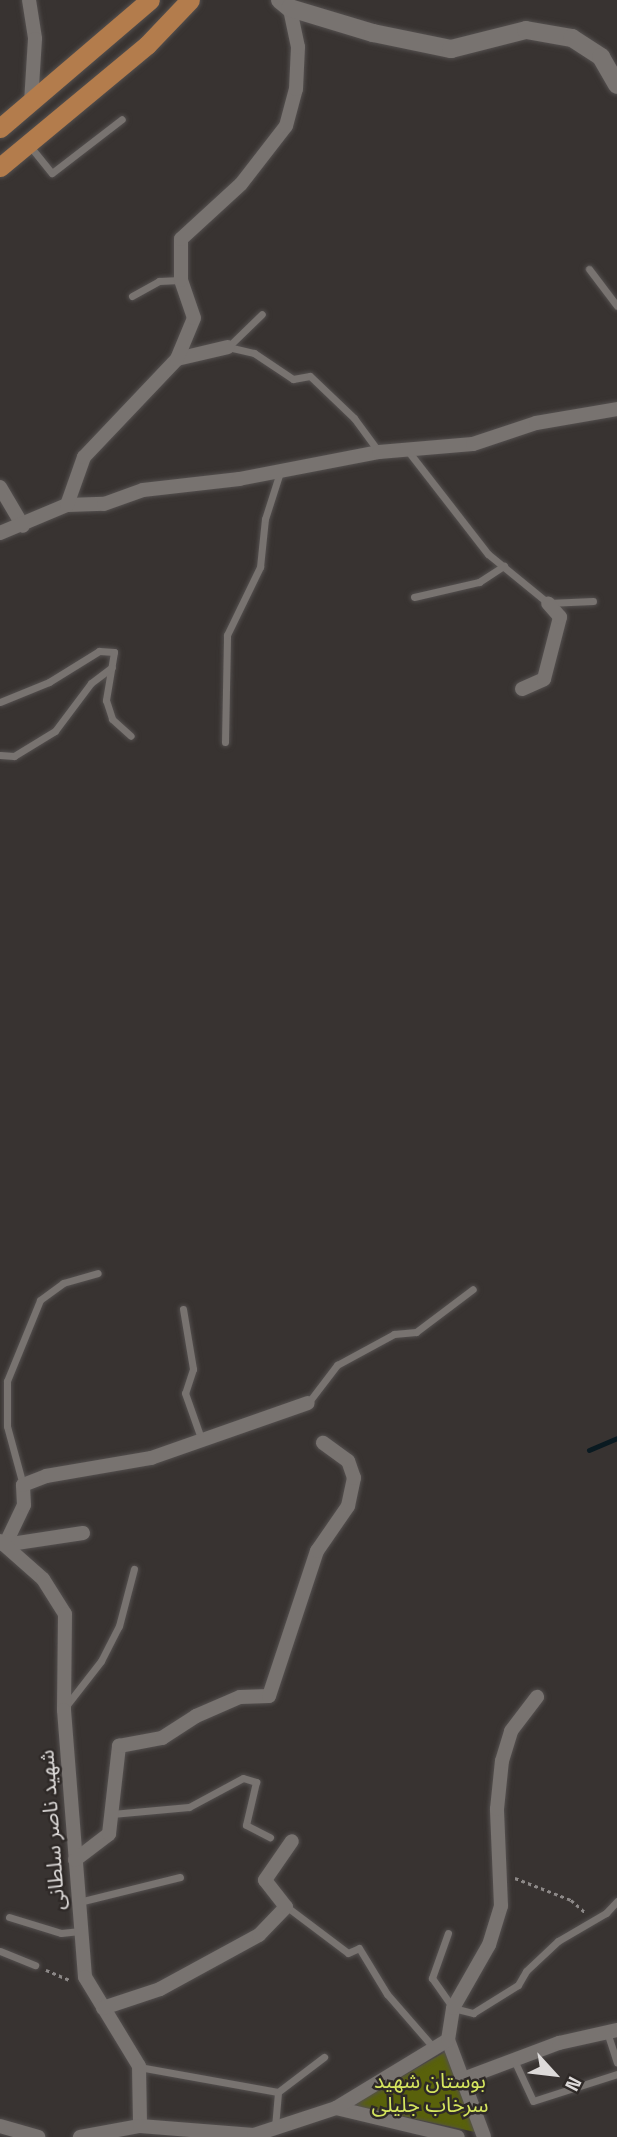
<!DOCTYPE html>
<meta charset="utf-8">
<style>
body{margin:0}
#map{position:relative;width:617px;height:2137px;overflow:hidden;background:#383331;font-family:"Space Grotesk","Noto Sans Arabic",sans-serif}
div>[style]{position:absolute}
.green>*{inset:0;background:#59610b}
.stream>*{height:5px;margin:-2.5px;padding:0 2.5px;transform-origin:2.5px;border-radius:2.5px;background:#0a1a21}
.path>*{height:2.5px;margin-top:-1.25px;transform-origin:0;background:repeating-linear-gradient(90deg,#8c8887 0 3.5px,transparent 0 7px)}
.roads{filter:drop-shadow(0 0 2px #54504f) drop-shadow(0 0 2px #54504f)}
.service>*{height:7px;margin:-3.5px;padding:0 3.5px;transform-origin:3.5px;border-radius:3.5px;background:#787370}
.minor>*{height:14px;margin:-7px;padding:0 7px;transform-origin:7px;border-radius:7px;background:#787370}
.tertiary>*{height:18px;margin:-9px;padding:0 9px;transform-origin:9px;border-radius:9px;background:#787370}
.primary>*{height:19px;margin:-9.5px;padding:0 9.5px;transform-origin:9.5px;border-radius:9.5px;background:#b37c4c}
span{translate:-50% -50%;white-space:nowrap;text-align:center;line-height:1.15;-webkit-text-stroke:5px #2e2927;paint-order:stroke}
.street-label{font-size:21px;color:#dddad9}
.park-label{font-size:21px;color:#d5e55e}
.north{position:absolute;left:519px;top:2039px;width:70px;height:70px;-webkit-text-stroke:5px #2e2927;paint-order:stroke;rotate:117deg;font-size:19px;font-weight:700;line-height:28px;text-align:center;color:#dddad9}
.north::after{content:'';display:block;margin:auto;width:24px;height:32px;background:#dddad9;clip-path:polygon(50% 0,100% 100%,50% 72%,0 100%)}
</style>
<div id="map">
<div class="green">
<div style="clip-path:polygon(445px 2052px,475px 2132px,352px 2105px)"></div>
</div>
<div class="stream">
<div style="left:589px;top:1450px;width:30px;rotate:-23deg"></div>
</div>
<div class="path">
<div style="left:515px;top:1878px;width:60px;rotate:21.4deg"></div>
<div style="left:571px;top:1900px;width:20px;rotate:41deg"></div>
<div style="left:46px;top:1970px;width:25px;rotate:23deg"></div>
</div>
<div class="roads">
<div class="service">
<div style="left:29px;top:145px;width:36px;rotate:51deg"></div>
<div style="left:52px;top:173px;width:88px;rotate:-37.6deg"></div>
<div style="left:589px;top:269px;width:46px;rotate:52.9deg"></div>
<div style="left:132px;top:296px;width:31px;rotate:-29deg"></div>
<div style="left:159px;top:281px;width:21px;rotate:-3deg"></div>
<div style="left:228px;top:347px;width:27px;rotate:13deg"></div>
<div style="left:254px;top:353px;width:47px;rotate:33.7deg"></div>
<div style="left:293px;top:379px;width:17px;rotate:-10deg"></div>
<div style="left:310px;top:376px;width:61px;rotate:43.7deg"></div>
<div style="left:354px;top:418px;width:42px;rotate:53.7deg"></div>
<div style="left:228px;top:347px;width:47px;rotate:-44.1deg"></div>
<div style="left:408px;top:451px;width:130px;rotate:52.2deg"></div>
<div style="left:488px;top:554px;width:77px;rotate:39.2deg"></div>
<div style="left:548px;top:603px;width:45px;rotate:-2.5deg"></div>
<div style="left:414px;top:597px;width:67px;rotate:-13deg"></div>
<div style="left:479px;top:582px;width:30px;rotate:-33deg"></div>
<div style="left:0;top:702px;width:53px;rotate:-22.2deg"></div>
<div style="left:49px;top:682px;width:59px;rotate:-31.8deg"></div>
<div style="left:99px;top:651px;width:15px;rotate:4deg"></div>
<div style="left:114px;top:652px;width:49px;rotate:99.5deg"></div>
<div style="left:106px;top:700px;width:20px;rotate:72deg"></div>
<div style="left:112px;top:719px;width:25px;rotate:42deg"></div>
<div style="left:225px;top:742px;width:107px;rotate:-88.9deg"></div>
<div style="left:227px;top:635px;width:76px;rotate:-64.1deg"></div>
<div style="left:260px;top:567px;width:48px;rotate:-84.1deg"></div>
<div style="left:265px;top:519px;width:49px;rotate:-72.3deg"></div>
<div style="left:0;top:755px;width:14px;rotate:4deg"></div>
<div style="left:14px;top:756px;width:48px;rotate:-31.4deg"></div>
<div style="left:55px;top:731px;width:60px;rotate:-53.1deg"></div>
<div style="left:91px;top:683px;width:26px;rotate:-37deg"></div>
<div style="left:183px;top:1309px;width:61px;rotate:80.5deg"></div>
<div style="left:193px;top:1369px;width:25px;rotate:108deg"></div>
<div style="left:185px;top:1393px;width:51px;rotate:70.5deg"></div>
<div style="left:308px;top:1403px;width:48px;rotate:-52.7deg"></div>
<div style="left:337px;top:1365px;width:65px;rotate:-28.5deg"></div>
<div style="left:394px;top:1334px;width:22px;rotate:-5deg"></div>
<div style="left:416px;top:1332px;width:71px;rotate:-37deg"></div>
<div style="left:23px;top:1485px;width:61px;rotate:-105.2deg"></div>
<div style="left:7px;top:1426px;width:45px;rotate:-90deg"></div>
<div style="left:7px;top:1381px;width:87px;rotate:-67.8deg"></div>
<div style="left:40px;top:1300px;width:29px;rotate:-36deg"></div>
<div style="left:63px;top:1283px;width:36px;rotate:-16deg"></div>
<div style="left:66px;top:1706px;width:57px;rotate:-52.1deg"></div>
<div style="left:101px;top:1661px;width:39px;rotate:-63deg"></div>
<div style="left:119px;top:1626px;width:59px;rotate:-75.3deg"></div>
<div style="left:112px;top:1814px;width:77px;rotate:-5.2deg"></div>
<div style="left:189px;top:1807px;width:61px;rotate:-28.2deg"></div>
<div style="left:243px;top:1778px;width:14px;rotate:17deg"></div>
<div style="left:256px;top:1782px;width:44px;rotate:103.1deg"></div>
<div style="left:246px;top:1825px;width:27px;rotate:27deg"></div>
<div style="left:79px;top:1902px;width:104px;rotate:-13.9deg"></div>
<div style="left:287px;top:1907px;width:76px;rotate:37deg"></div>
<div style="left:348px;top:1953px;width:12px;rotate:-24deg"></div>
<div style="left:359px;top:1948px;width:54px;rotate:58.7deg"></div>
<div style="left:387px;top:1994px;width:72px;rotate:49deg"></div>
<div style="left:9px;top:1917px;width:54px;rotate:17.1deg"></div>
<div style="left:61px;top:1933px;width:19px;rotate:-6deg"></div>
<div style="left:448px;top:1933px;width:48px;rotate:109.6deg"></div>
<div style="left:432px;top:1978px;width:37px;rotate:55deg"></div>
<div style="left:453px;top:2008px;width:21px;rotate:14deg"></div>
<div style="left:473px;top:2013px;width:53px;rotate:-31.9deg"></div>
<div style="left:518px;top:1985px;width:16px;rotate:-60deg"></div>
<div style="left:526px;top:1971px;width:44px;rotate:-43.2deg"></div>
<div style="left:558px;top:1941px;width:56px;rotate:-30.3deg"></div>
<div style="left:606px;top:1913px;width:16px;rotate:-47deg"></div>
<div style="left:0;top:1951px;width:38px;rotate:22deg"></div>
<div style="left:607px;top:2032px;width:32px;rotate:72deg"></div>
<div style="left:514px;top:2060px;width:45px;rotate:65.1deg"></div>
<div style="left:533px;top:2101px;width:88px;rotate:-17.8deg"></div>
<div style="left:139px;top:2067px;width:141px;rotate:10.2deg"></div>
<div style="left:275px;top:2127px;width:35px;rotate:-85deg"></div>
<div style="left:278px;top:2092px;width:58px;rotate:-37.3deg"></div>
</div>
<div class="minor">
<div style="left:29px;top:0;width:39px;rotate:81deg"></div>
<div style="left:35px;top:39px;width:63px;rotate:93.6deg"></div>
<div style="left:177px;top:359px;width:52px;rotate:-13.2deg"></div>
<div style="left:0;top:487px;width:45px;rotate:59.5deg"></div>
<div style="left:67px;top:505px;width:37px;rotate:-2deg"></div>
<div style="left:104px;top:504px;width:41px;rotate:-19.7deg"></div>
<div style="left:143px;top:490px;width:97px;rotate:-6.5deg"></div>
<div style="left:239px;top:479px;width:143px;rotate:-10.9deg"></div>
<div style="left:379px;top:452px;width:94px;rotate:-4.9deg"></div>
<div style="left:473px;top:444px;width:66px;rotate:-18.4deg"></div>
<div style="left:536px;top:423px;width:82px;rotate:-9.8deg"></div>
<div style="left:0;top:533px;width:73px;rotate:-22.7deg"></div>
<div style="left:67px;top:505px;width:51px;rotate:-70.5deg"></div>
<div style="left:84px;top:457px;width:135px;rotate:-46.5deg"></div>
<div style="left:177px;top:359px;width:44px;rotate:-67.5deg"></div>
<div style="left:194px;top:318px;width:40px;rotate:-108.9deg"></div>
<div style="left:181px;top:280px;width:41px;rotate:-90deg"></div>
<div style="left:181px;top:239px;width:81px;rotate:-42.5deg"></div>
<div style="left:241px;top:184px;width:73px;rotate:-52.2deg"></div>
<div style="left:286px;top:126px;width:38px;rotate:-75deg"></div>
<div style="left:296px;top:89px;width:42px;rotate:-87.3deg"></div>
<div style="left:298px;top:47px;width:40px;rotate:-102deg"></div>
<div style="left:522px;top:689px;width:24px;rotate:-24deg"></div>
<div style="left:544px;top:679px;width:64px;rotate:-75.5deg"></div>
<div style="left:560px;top:617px;width:18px;rotate:-131deg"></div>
<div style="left:83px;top:1533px;width:79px;rotate:171.3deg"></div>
<div style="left:5px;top:1545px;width:44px;rotate:-64.6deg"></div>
<div style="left:24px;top:1505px;width:20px;rotate:-93deg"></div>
<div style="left:23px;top:1485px;width:25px;rotate:-21deg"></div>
<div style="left:46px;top:1476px;width:107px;rotate:-9.7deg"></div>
<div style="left:151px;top:1458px;width:166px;rotate:-19.3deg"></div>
<div style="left:0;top:1541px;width:57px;rotate:41.5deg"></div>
<div style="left:43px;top:1579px;width:41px;rotate:57.8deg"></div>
<div style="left:65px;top:1614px;width:96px;rotate:90.6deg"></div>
<div style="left:64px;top:1710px;width:268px;rotate:85.5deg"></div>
<div style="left:85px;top:1977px;width:104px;rotate:58.8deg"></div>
<div style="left:139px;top:2066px;width:60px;rotate:89deg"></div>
<div style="left:75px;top:1860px;width:43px;rotate:-37.4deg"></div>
<div style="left:109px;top:1834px;width:89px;rotate:-83.5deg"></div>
<div style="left:119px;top:1746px;width:44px;rotate:-10.5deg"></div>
<div style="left:162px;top:1738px;width:40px;rotate:-32.9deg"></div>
<div style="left:196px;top:1716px;width:48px;rotate:-23.4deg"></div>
<div style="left:240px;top:1697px;width:29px;rotate:-2deg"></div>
<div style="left:269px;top:1696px;width:153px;rotate:-71.7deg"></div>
<div style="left:317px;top:1551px;width:55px;rotate:-55.4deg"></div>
<div style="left:348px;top:1506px;width:29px;rotate:-78deg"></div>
<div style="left:354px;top:1478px;width:18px;rotate:-109deg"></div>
<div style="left:348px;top:1461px;width:31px;rotate:-144deg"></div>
<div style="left:103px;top:2008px;width:60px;rotate:-18.4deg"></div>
<div style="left:160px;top:1989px;width:113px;rotate:-28.6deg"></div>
<div style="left:259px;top:1935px;width:39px;rotate:-46deg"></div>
<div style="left:286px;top:1907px;width:34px;rotate:-128deg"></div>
<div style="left:265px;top:1880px;width:47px;rotate:-55.3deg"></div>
<div style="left:448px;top:2040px;width:103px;rotate:69.6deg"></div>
<div style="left:463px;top:2079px;width:103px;rotate:-20.6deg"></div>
<div style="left:559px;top:2043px;width:59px;rotate:-12.6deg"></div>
<div style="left:336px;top:2108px;width:125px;rotate:13.4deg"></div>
<div style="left:0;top:2126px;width:40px;rotate:16deg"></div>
<div style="left:80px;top:2137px;width:61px;rotate:-10.4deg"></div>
<div style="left:140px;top:2126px;width:114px;rotate:4.5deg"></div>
<div style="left:254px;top:2135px;width:86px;rotate:-18.2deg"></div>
<div style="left:336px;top:2108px;width:131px;rotate:-31.3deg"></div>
<div style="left:448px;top:2040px;width:32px;rotate:-81deg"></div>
<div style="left:453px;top:2008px;width:73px;rotate:-60.3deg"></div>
<div style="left:489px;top:1945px;width:41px;rotate:-72.9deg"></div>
<div style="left:501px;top:1906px;width:97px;rotate:-92.4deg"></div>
<div style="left:497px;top:1809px;width:48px;rotate:-84.1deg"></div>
<div style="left:502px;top:1761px;width:31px;rotate:-73deg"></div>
<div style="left:511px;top:1731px;width:43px;rotate:-52.6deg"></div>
</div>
<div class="tertiary">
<div style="left:280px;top:0;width:13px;rotate:39deg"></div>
<div style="left:290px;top:8px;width:87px;rotate:16.8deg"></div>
<div style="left:373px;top:33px;width:80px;rotate:11.6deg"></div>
<div style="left:451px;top:49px;width:77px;rotate:-14.2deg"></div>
<div style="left:526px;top:30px;width:47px;rotate:9.9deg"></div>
<div style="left:572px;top:38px;width:35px;rotate:33deg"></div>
<div style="left:601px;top:57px;width:32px;rotate:60deg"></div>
</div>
<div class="primary">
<div style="left:0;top:128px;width:197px;rotate:-40.5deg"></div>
<div style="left:0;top:167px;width:191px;rotate:-39.7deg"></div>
<div style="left:147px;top:45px;width:62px;rotate:-46.3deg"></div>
</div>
</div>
<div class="street-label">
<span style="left:52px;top:1830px;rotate:-94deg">شهید ناصر سلطانی</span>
</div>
<div class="park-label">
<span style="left:430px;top:2093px">بوستان شهید<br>سرخاب جلیلی</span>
</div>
<div class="north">N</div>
</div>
